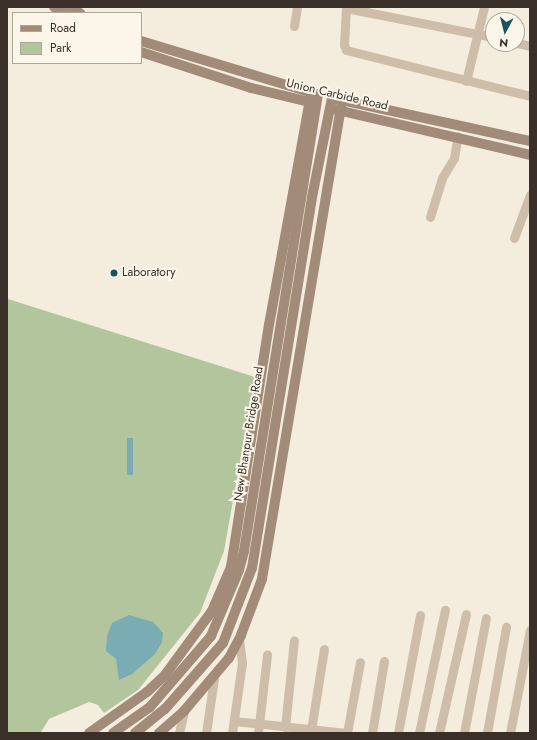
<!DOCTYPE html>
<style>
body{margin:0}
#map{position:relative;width:537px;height:740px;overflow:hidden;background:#f4ecdd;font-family:Jost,sans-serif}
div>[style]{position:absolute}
.green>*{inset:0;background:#b3c59c}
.water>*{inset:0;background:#7aacb4;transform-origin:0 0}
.street>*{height:9px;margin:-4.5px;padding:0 4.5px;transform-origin:4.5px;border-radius:4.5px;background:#cebda8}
.secondary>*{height:10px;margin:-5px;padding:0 5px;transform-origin:5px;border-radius:5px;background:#a28b79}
.dots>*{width:11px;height:11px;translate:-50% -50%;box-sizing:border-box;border:2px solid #fbf5ea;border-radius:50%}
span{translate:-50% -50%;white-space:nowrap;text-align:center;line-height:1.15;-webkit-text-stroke:4px #fbf5ea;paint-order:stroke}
.street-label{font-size:12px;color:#3a3029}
.poi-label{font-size:12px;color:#3a3029}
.left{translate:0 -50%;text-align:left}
.frame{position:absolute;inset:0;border:8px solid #3a3029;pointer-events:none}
.legend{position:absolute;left:12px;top:12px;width:130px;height:52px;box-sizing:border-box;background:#fbf5ea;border:1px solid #aea69d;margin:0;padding:5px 7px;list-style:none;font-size:12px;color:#3a3029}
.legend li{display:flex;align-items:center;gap:8px;height:20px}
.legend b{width:20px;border:1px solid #aea69d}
.north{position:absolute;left:485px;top:12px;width:40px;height:40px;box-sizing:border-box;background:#fbf5ea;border:1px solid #aea69d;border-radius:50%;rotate:187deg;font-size:11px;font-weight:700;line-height:16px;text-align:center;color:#3a3029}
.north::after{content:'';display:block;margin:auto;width:14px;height:18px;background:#1b545f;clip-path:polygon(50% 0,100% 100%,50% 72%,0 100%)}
</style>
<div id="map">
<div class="green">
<div style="clip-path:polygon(8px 299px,255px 377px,224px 551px,200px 613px,138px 690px,104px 713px,98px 705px,89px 702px,49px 719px,41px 732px,36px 733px,7px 733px)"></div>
</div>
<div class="water">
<div style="left:127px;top:438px;width:6px;height:37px"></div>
<div style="clip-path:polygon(129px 615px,153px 622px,163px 633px,162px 642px,155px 654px,132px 674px,119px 680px,116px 659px,106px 651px,107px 636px,112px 623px)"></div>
</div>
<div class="street">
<div style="left:346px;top:7px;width:38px;rotate:93deg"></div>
<div style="left:344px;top:45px;width:5px;rotate:68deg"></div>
<div style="left:346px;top:50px;width:190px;rotate:14deg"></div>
<div style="left:346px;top:8px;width:150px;rotate:11.2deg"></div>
<div style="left:294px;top:26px;width:19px;rotate:-81deg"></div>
<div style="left:517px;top:43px;width:13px;rotate:13deg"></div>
<div style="left:466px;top:81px;width:76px;rotate:-76.3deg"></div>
<div style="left:430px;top:217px;width:41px;rotate:-72.9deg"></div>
<div style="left:442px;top:178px;width:23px;rotate:-59deg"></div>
<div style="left:454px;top:158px;width:22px;rotate:-80deg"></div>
<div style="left:514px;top:238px;width:46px;rotate:-69.6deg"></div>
<div style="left:234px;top:721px;width:113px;rotate:6.1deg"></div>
<div style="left:285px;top:727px;width:87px;rotate:-84.1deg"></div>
<div style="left:311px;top:730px;width:82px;rotate:-80.9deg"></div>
<div style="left:179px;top:733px;width:23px;rotate:-77deg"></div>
<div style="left:206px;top:733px;width:56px;rotate:-81.7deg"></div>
<div style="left:232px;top:733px;width:71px;rotate:-81.9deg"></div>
<div style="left:242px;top:663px;width:24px;rotate:-97deg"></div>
<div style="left:258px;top:733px;width:79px;rotate:-83.4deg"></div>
<div style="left:347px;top:733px;width:72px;rotate:-79.6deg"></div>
<div style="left:372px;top:733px;width:73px;rotate:-80.5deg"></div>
<div style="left:398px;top:733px;width:120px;rotate:-79.4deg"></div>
<div style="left:419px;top:733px;width:126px;rotate:-78.1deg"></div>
<div style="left:439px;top:733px;width:122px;rotate:-77.2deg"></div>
<div style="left:464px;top:733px;width:117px;rotate:-79.2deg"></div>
<div style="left:487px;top:733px;width:108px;rotate:-79.8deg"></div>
<div style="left:510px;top:733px;width:105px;rotate:-79deg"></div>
</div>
<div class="secondary">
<div style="left:54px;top:7px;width:12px;rotate:31deg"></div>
<div style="left:70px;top:7px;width:12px;rotate:31deg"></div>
<div style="left:141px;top:41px;width:184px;rotate:16.8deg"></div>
<div style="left:141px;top:52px;width:116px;rotate:18.1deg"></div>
<div style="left:251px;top:88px;width:65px;rotate:13.4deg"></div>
<div style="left:337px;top:99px;width:198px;rotate:12.3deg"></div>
<div style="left:333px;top:109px;width:202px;rotate:13.1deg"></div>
<div style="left:89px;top:733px;width:71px;rotate:-35.3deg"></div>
<div style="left:147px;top:692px;width:25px;rotate:-43deg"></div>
<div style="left:165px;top:675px;width:79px;rotate:-53.7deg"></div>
<div style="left:212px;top:611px;width:48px;rotate:-66.6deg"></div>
<div style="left:231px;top:567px;width:245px;rotate:-81.1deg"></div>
<div style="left:269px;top:325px;width:236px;rotate:-79.7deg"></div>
<div style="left:113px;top:733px;width:45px;rotate:-35.1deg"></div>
<div style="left:150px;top:707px;width:94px;rotate:-49.3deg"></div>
<div style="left:211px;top:636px;width:72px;rotate:-67deg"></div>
<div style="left:239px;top:570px;width:20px;rotate:-75deg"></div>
<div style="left:244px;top:551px;width:462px;rotate:-80.8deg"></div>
<div style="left:135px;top:733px;width:38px;rotate:-39deg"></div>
<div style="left:165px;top:709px;width:88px;rotate:-48.7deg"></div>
<div style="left:223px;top:643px;width:80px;rotate:-68.9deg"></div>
<div style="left:252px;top:568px;width:381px;rotate:-80.8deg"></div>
<div style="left:313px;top:192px;width:96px;rotate:-78.6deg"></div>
<div style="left:159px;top:733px;width:33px;rotate:-41deg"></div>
<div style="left:184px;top:711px;width:70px;rotate:-49.7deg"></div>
<div style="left:229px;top:658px;width:26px;rotate:-62deg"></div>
<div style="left:241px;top:635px;width:60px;rotate:-69.4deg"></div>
<div style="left:262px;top:579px;width:486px;rotate:-80.5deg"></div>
</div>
<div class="dots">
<div style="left:114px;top:273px;background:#1b545f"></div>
</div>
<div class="street-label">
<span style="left:337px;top:95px;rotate:13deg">Union Carbide Road</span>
<span style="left:249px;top:434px;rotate:-81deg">New Bhanpur Bridge Road</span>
</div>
<div class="poi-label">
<span class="left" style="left:122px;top:273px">Laboratory</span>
</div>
<div class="frame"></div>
<ul class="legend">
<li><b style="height:5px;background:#a28b79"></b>Road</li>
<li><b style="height:11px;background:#b3c59c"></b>Park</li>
</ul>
<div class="north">N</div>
</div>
